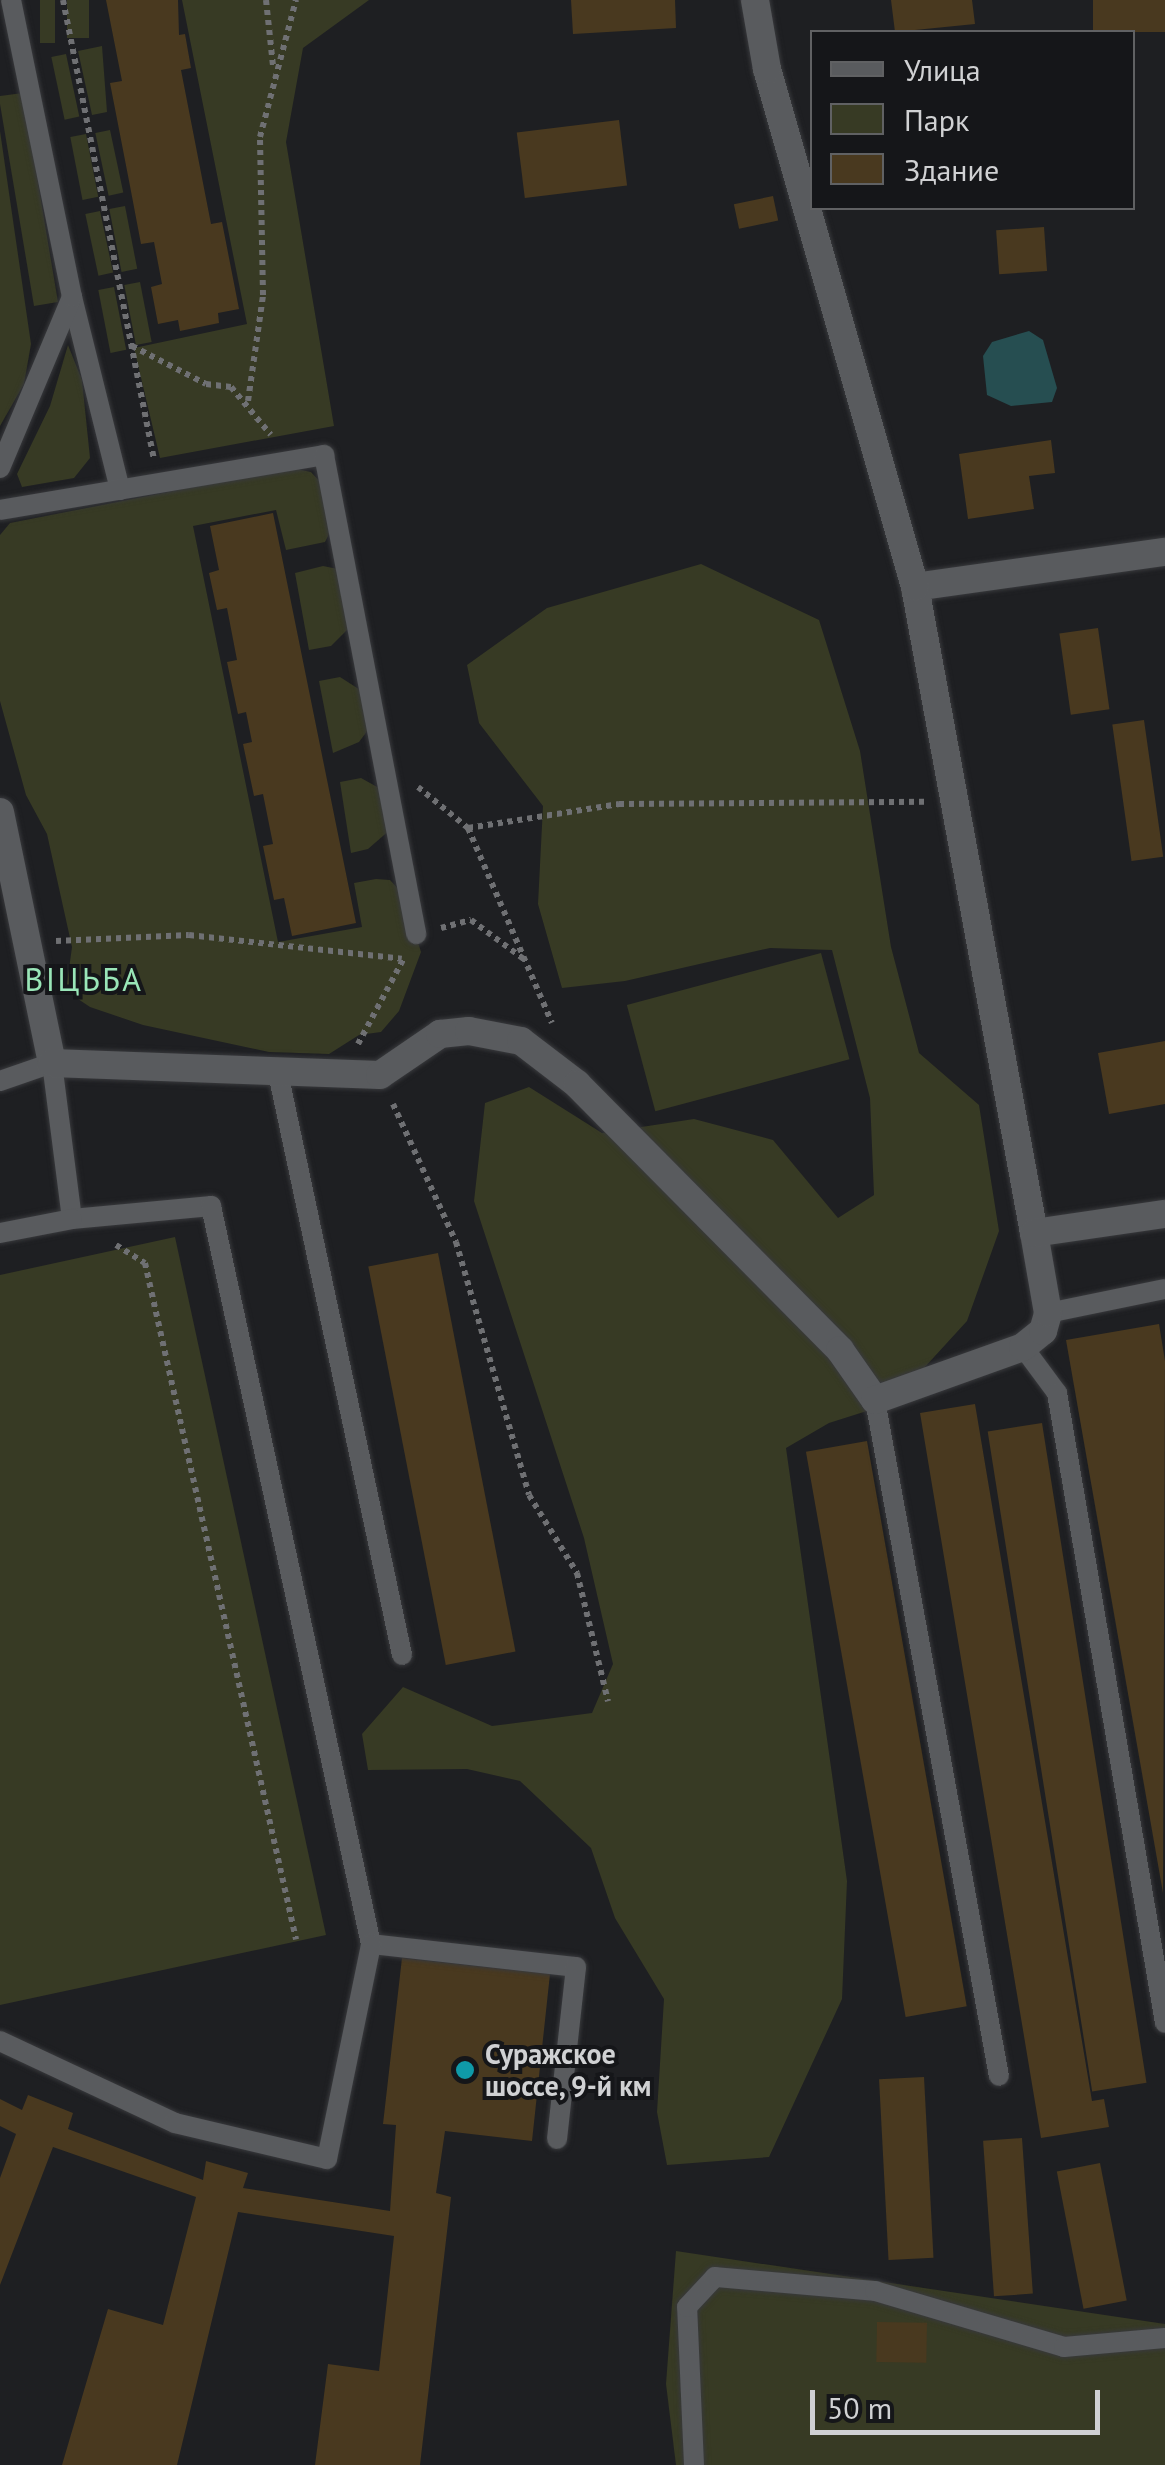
<!DOCTYPE html>
<meta charset="utf-8">
<style>
body{margin:0}
#map{position:relative;width:1165px;height:2465px;overflow:hidden;background:#1e1f22;font-family:"PT Sans",sans-serif}
div>[style]{position:absolute}
.green>*{inset:0;background:#373a24;transform-origin:0 0}
.water>*{inset:0;background:#264e51}
.building>*{inset:0;background:#49391f;transform-origin:0 0}
.path>*{height:6px;margin-top:-3px;transform-origin:0;background:repeating-linear-gradient(90deg,#6f7073 0 5px,transparent 0 10px)}
.roads{filter:drop-shadow(0 0 2px #38393c) drop-shadow(0 0 2px #38393c)}
.service>*{height:20px;margin:-10px;padding:0 10px;transform-origin:10px;border-radius:10px;background:#595b5e}
.minor>*{height:28px;margin:-14px;padding:0 14px;transform-origin:14px;border-radius:14px;background:#595b5e}
.dots>*{width:28px;height:28px;translate:-50% -50%;box-sizing:border-box;border:5px solid #151619;border-radius:50%}
span{translate:-50% -50%;white-space:nowrap;text-align:center;line-height:1.15;-webkit-text-stroke:8px #151619;paint-order:stroke}
.poi-label{font-size:28px;color:#d0d1d3;font-weight:700}
.left{translate:0 -50%;text-align:left}
.quarter-label{font-size:32px;color:#9ae6b8;letter-spacing:2.5px}
.legend{position:absolute;left:810px;top:30px;width:325px;height:180px;box-sizing:border-box;background:#151619;border:2px solid #606163;margin:0;padding:12px 18px;list-style:none;font-size:30px;color:#d0d1d3}
.legend li{display:flex;align-items:center;gap:20px;height:50px}
.legend b{width:50px;border:2px solid #606163}
.scale{position:absolute;left:810px;top:2390px;width:290px;height:45px;box-sizing:border-box;border:5px solid #d0d1d3;border-top:0;padding-left:12px;font-size:30px;line-height:35px;white-space:nowrap;color:#d0d1d3;-webkit-text-stroke:8px #151619;paint-order:stroke}
</style>
<div id="map">
<div class="green">
<div style="left:40px;top:0;width:15px;height:43px"></div>
<div style="left:67px;top:0;width:22px;height:38px"></div>
<div style="clip-path:polygon(182px 0,369px 0,303px 48px,286px 142px,334px 426px,160px 458px,134px 348px,247px 324px)"></div>
<div style="clip-path:polygon(102px 46px,107px 112px,92px 115px,78px 51px)"></div>
<div style="left:66px;top:54px;width:64px;height:15px;rotate:78deg"></div>
<div style="clip-path:polygon(23px 93px,58px 302px,34px 306px,0 104px,0 96px)"></div>
<div style="left:110px;top:130px;width:64px;height:15px;rotate:78deg"></div>
<div style="clip-path:polygon(0 131px,31px 344px,24px 384px,0 426px)"></div>
<div style="left:86px;top:134px;width:64px;height:16px;rotate:79deg"></div>
<div style="left:125px;top:206px;width:64px;height:16px;rotate:79deg"></div>
<div style="left:100px;top:211px;width:63px;height:15px;rotate:78deg"></div>
<div style="left:140px;top:282px;width:61px;height:16px;rotate:79deg"></div>
<div style="left:114px;top:287px;width:64px;height:16px;rotate:79deg"></div>
<div style="clip-path:polygon(68px 345px,82px 380px,90px 458px,74px 478px,22px 487px,17px 474px,50px 406px)"></div>
<div style="clip-path:polygon(291px 468px,311px 472px,322px 484px,332px 528px,325px 542px,286px 550px,276px 510px,193px 526px,278px 942px,362px 927px,354px 883px,376px 879px,390px 880px,403px 894px,421px 952px,399px 1011px,381px 1032px,359px 1035px,329px 1054px,269px 1052px,143px 1025px,90px 1007px,66px 991px,72px 947px,47px 834px,26px 795px,0 701px,0 535px,10px 523px)"></div>
<div style="clip-path:polygon(701px 564px,819px 620px,860px 751px,891px 947px,919px 1053px,979px 1105px,999px 1231px,967px 1321px,892px 1403px,829px 1423px,786px 1448px,847px 1881px,842px 1999px,769px 2157px,667px 2165px,657px 2112px,664px 1999px,615px 1918px,591px 1848px,520px 1781px,467px 1769px,368px 1770px,362px 1734px,403px 1687px,492px 1726px,592px 1713px,613px 1664px,584px 1538px,474px 1201px,485px 1103px,529px 1087px,602px 1133px,694px 1119px,773px 1140px,838px 1218px,874px 1195px,870px 1098px,832px 950px,770px 948px,625px 981px,562px 988px,538px 904px,543px 806px,479px 723px,467px 665px,547px 608px)"></div>
<div style="clip-path:polygon(323px 566px,338px 569px,353px 624px,331px 646px,309px 650px,295px 573px)"></div>
<div style="clip-path:polygon(340px 677px,365px 693px,371px 726px,359px 742px,333px 753px,319px 681px)"></div>
<div style="clip-path:polygon(361px 778px,379px 788px,391px 829px,368px 849px,351px 853px,340px 782px)"></div>
<div style="left:821px;top:953px;width:110px;height:201px;rotate:75deg"></div>
<div style="clip-path:polygon(175px 1237px,326px 1935px,0 2005px,0 1275px)"></div>
<div style="clip-path:polygon(676px 2251px,1165px 2324px,1165px 2465px,676px 2465px,666px 2384px)"></div>
</div>
<div class="water">
<div style="clip-path:polygon(1029px 331px,1043px 340px,1057px 388px,1052px 402px,1011px 406px,987px 395px,983px 356px,992px 342px)"></div>
</div>
<div class="building">
<div style="clip-path:polygon(106px 0,178px 0,179px 35px,185px 34px,191px 68px,181px 70px,211px 224px,222px 222px,239px 309px,218px 313px,219px 323px,180px 331px,178px 320px,158px 324px,151px 287px,162px 284px,154px 242px,141px 244px,130px 186px,110px 83px,122px 81px)"></div>
<div style="clip-path:polygon(571px 0,675px 0,676px 28px,573px 34px)"></div>
<div style="clip-path:polygon(891px 0,972px 0,975px 24px,895px 32px)"></div>
<div style="left:1093px;top:0;width:72px;height:32px"></div>
<div style="left:619px;top:120px;width:66px;height:103px;rotate:83deg"></div>
<div style="left:773px;top:196px;width:25px;height:40px;rotate:78deg"></div>
<div style="left:1044px;top:227px;width:44px;height:48px;rotate:86deg"></div>
<div style="clip-path:polygon(1051px 440px,1055px 473px,1029px 476px,1034px 509px,968px 519px,959px 454px)"></div>
<div style="clip-path:polygon(273px 513px,356px 923px,292px 936px,284px 898px,274px 900px,263px 846px,273px 844px,263px 794px,254px 796px,243px 744px,252px 742px,246px 712px,238px 714px,227px 662px,237px 660px,227px 608px,217px 610px,209px 573px,219px 570px,210px 526px)"></div>
<div style="left:1098px;top:628px;width:82px;height:39px;rotate:82deg"></div>
<div style="left:1144px;top:720px;width:138px;height:32px;rotate:82deg"></div>
<div style="clip-path:polygon(1165px 1041px,1165px 1104px,1109px 1114px,1098px 1053px)"></div>
<div style="left:438px;top:1253px;width:406px;height:71px;rotate:79deg"></div>
<div style="clip-path:polygon(1159px 1324px,1165px 1361px,1163px 1893px,1066px 1340px)"></div>
<div style="clip-path:polygon(975px 1404px,1092px 2101px,1104px 2099px,1109px 2127px,1041px 2138px,920px 1413px)"></div>
<div style="left:1042px;top:1423px;width:668px;height:55px;rotate:81deg"></div>
<div style="left:867px;top:1441px;width:574px;height:62px;rotate:80deg"></div>
<div style="clip-path:polygon(402px 1958px,550px 1974px,532px 2141px,445px 2131px,436px 2193px,451px 2197px,420px 2465px,315px 2465px,328px 2364px,379px 2371px,394px 2236px,238px 2212px,177px 2465px,62px 2465px,108px 2309px,163px 2325px,196px 2197px,53px 2147px,0 2285px,0 2178px,16px 2134px,0 2126px,0 2099px,22px 2110px,28px 2095px,73px 2113px,68px 2129px,203px 2180px,206px 2161px,248px 2173px,243px 2188px,390px 2211px,396px 2125px,383px 2124px)"></div>
<div style="left:924px;top:2077px;width:181px;height:45px;rotate:87deg"></div>
<div style="left:1022px;top:2138px;width:156px;height:39px;rotate:86deg"></div>
<div style="left:1100px;top:2163px;width:140px;height:44px;rotate:79deg"></div>
<div style="left:877px;top:2322px;width:50px;height:40px;rotate:1deg"></div>
</div>
<div class="path">
<div style="left:63px;top:0;width:467px;rotate:78.8deg"></div>
<div style="left:266px;top:0;width:66px;rotate:83.9deg"></div>
<div style="left:132px;top:346px;width:83px;rotate:27.2deg"></div>
<div style="left:206px;top:384px;width:25px;rotate:7deg"></div>
<div style="left:231px;top:387px;width:62px;rotate:50.2deg"></div>
<div style="left:248px;top:401px;width:107px;rotate:-81.9deg"></div>
<div style="left:263px;top:295px;width:158px;rotate:-91.1deg"></div>
<div style="left:260px;top:137px;width:142px;rotate:-75.3deg"></div>
<div style="left:418px;top:787px;width:65px;rotate:39.4deg"></div>
<div style="left:468px;top:828px;width:212px;rotate:66.7deg"></div>
<div style="left:468px;top:828px;width:153px;rotate:-9deg"></div>
<div style="left:619px;top:804px;width:306px;rotate:-0.4deg"></div>
<div style="left:441px;top:928px;width:31px;rotate:-15deg"></div>
<div style="left:471px;top:920px;width:67px;rotate:36.5deg"></div>
<div style="left:56px;top:941px;width:133px;rotate:-2.6deg"></div>
<div style="left:189px;top:935px;width:214px;rotate:6.4deg"></div>
<div style="left:358px;top:1044px;width:98px;rotate:-61.9deg"></div>
<div style="left:393px;top:1104px;width:152px;rotate:65.5deg"></div>
<div style="left:456px;top:1242px;width:263px;rotate:73.9deg"></div>
<div style="left:529px;top:1495px;width:92px;rotate:58.4deg"></div>
<div style="left:577px;top:1573px;width:132px;rotate:76.4deg"></div>
<div style="left:116px;top:1245px;width:34px;rotate:32deg"></div>
<div style="left:145px;top:1263px;width:693px;rotate:77.41deg"></div>
</div>
<div class="roads">
<div class="service">
<div style="left:72px;top:297px;width:199px;rotate:76deg"></div>
<div style="left:0;top:468px;width:186px;rotate:-67.2deg"></div>
<div style="left:72px;top:297px;width:303px;rotate:-101.6deg"></div>
<div style="left:0;top:510px;width:329px;rotate:-9.6deg"></div>
<div style="left:324px;top:455px;width:488px;rotate:79.1deg"></div>
<div style="left:278px;top:1073px;width:595px;rotate:77.97deg"></div>
<div style="left:0;top:1081px;width:55px;rotate:-19.1deg"></div>
<div style="left:52px;top:1063px;width:157px;rotate:82.7deg"></div>
<div style="left:72px;top:1219px;width:140px;rotate:-5.3deg"></div>
<div style="left:211px;top:1206px;width:755px;rotate:77.77deg"></div>
<div style="left:371px;top:1944px;width:206px;rotate:6.4deg"></div>
<div style="left:576px;top:1967px;width:173px;rotate:96.3deg"></div>
<div style="left:0;top:1233px;width:73px;rotate:-11deg"></div>
<div style="left:1048px;top:1313px;width:119px;rotate:-11.6deg"></div>
<div style="left:1023px;top:1347px;width:57px;rotate:53.5deg"></div>
<div style="left:1057px;top:1393px;width:639px;rotate:80.27deg"></div>
<div style="left:875px;top:1400px;width:687px;rotate:79.61deg"></div>
<div style="left:0;top:2041px;width:193px;rotate:25.1deg"></div>
<div style="left:175px;top:2123px;width:156px;rotate:13.3deg"></div>
<div style="left:327px;top:2159px;width:219px;rotate:-78.4deg"></div>
<div style="left:694px;top:2465px;width:158px;rotate:-92.5deg"></div>
<div style="left:687px;top:2307px;width:41px;rotate:-47deg"></div>
<div style="left:715px;top:2277px;width:161px;rotate:5deg"></div>
<div style="left:875px;top:2291px;width:197px;rotate:16.5deg"></div>
<div style="left:1064px;top:2347px;width:101px;rotate:-5.1deg"></div>
</div>
<div class="minor">
<div style="left:915px;top:587px;width:252px;rotate:-8deg"></div>
<div style="left:0;top:812px;width:256px;rotate:78.3deg"></div>
<div style="left:52px;top:1063px;width:328px;rotate:2.1deg"></div>
<div style="left:380px;top:1075px;width:73px;rotate:-34.3deg"></div>
<div style="left:440px;top:1034px;width:29px;rotate:-6deg"></div>
<div style="left:469px;top:1031px;width:53px;rotate:10.9deg"></div>
<div style="left:521px;top:1041px;width:71px;rotate:37.5deg"></div>
<div style="left:577px;top:1084px;width:374px;rotate:45.3deg"></div>
<div style="left:840px;top:1350px;width:61px;rotate:55deg"></div>
<div style="left:875px;top:1400px;width:157px;rotate:-19.7deg"></div>
<div style="left:1023px;top:1347px;width:26px;rotate:-39deg"></div>
<div style="left:1043px;top:1331px;width:19px;rotate:-74deg"></div>
<div style="left:1048px;top:1313px;width:81px;rotate:-99.9deg"></div>
<div style="left:1034px;top:1233px;width:657px;rotate:-100.44deg"></div>
<div style="left:915px;top:587px;width:539px;rotate:-105.95deg"></div>
<div style="left:767px;top:69px;width:70px;rotate:-99.9deg"></div>
<div style="left:1034px;top:1233px;width:132px;rotate:-8.3deg"></div>
</div>
</div>
<div class="dots">
<div style="left:465px;top:2070px;background:#0f9aa8"></div>
</div>
<div class="poi-label">
<span class="left" style="left:485px;top:2070px">Суражское<br>шоссе, 9-й км</span>
</div>
<div class="quarter-label">
<span style="left:84px;top:979px">ВІЦЬБА</span>
</div>
<ul class="legend">
<li><b style="height:12px;background:#595b5e"></b>Улица</li>
<li><b style="height:28px;background:#373a24"></b>Парк</li>
<li><b style="height:28px;background:#49391f"></b>Здание</li>
</ul>
<div class="scale">50 m</div>
</div>
